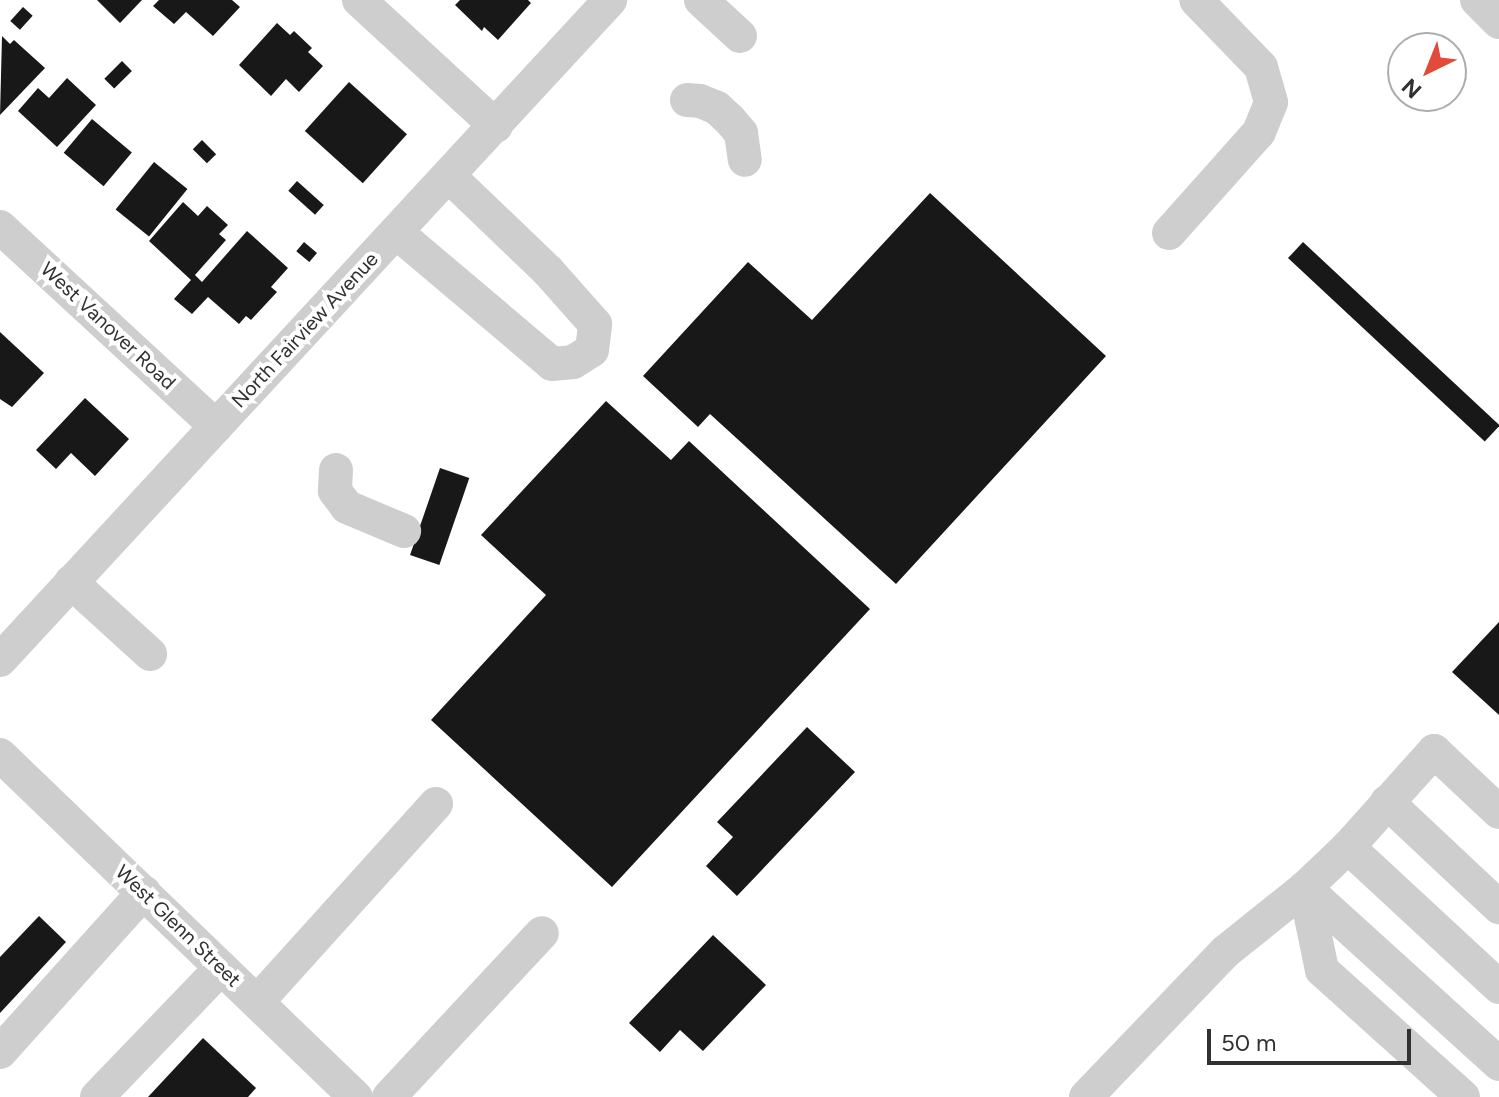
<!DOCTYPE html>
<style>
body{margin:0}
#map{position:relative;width:1499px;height:1097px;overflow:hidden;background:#fff;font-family:Figtree,sans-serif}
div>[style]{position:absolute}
.building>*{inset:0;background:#181818;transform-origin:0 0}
.minor>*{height:34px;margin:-17px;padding:0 17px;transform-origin:17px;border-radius:17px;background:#cecece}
span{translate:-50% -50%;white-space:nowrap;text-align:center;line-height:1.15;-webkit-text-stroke:8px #fff;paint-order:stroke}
.street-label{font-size:20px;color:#313131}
.north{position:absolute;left:1387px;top:32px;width:80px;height:80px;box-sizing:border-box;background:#fff;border:2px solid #adadad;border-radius:50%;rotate:223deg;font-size:22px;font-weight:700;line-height:32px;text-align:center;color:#313131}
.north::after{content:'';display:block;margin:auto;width:28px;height:36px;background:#e24b3a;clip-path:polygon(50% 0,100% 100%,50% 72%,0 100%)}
.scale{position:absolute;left:1207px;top:1029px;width:204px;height:36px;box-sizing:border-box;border:4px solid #313131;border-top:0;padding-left:10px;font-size:24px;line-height:28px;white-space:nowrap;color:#313131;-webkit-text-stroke:6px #fff;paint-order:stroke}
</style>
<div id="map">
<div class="building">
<div style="clip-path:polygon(97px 0,142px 0,120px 23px)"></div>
<div style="clip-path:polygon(159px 0,232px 0,240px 7px,213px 36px,186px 12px,174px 24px,153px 6px)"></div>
<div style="clip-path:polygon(460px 0,528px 0,531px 3px,498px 40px,484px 27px,482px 31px,455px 5px)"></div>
<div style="left:23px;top:7px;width:13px;height:19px;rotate:42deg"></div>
<div style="clip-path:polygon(277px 23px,290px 35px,294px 31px,312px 48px,308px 52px,323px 66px,299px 92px,286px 79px,271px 96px,239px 65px)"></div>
<div style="clip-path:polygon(2px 36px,10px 44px,14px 40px,45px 68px,0 115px)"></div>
<div style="left:122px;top:61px;width:14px;height:25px;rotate:45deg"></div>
<div style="clip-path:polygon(67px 78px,96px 105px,57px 147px,18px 111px,38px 88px,49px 98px)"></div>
<div style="left:349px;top:82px;width:78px;height:66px;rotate:42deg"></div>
<div style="left:92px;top:119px;width:52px;height:44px;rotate:40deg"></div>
<div style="left:202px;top:140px;width:20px;height:13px;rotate:45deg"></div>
<div style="left:154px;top:162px;width:43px;height:61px;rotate:39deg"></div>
<div style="left:297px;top:181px;width:36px;height:13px;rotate:42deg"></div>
<div style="clip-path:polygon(930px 193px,1106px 356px,896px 584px,710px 414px,698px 427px,643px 376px,748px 262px,812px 320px)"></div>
<div style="clip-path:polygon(183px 202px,198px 216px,207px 206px,228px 225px,219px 234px,226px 240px,195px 275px,202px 282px,247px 231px,288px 268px,271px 287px,277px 292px,251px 320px,246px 316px,239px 324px,208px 297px,192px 314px,174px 299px,191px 280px,149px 241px)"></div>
<div style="left:304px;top:242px;width:17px;height:12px;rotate:40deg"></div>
<div style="left:1303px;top:242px;width:269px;height:22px;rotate:43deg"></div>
<div style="clip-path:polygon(0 332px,44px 373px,12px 407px,0 399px)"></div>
<div style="clip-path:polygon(85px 398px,129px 439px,95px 476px,71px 453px,56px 469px,36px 450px)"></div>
<div style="clip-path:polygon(606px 401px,671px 460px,689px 441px,870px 609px,612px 887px,431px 720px,546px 595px,481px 535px)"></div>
<div style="left:440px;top:468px;width:31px;height:92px;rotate:19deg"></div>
<div style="clip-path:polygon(1499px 622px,1499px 715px,1452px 672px)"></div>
<div style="clip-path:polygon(807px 727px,855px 772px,737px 896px,706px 866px,733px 837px,717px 822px)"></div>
<div style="clip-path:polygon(39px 916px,66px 942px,0 1013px,0 957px)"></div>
<div style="clip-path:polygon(713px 935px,766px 985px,703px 1051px,680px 1030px,660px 1052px,629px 1023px)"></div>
<div style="clip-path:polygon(203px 1038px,256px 1088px,248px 1097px,148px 1097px)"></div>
</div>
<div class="minor">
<div style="left:359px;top:0;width:186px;rotate:42.6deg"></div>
<div style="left:701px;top:0;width:53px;rotate:42.7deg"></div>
<div style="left:1477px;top:0;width:31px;rotate:45deg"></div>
<div style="left:687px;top:100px;width:13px;rotate:4deg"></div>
<div style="left:700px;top:101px;width:18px;rotate:22deg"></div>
<div style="left:717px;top:108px;width:18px;rotate:43deg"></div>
<div style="left:730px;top:120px;width:17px;rotate:50deg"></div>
<div style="left:741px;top:133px;width:27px;rotate:82deg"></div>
<div style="left:0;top:227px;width:294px;rotate:42.7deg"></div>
<div style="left:396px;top:232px;width:204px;rotate:40.2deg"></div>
<div style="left:552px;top:364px;width:21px;rotate:-5deg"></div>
<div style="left:573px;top:362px;width:22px;rotate:-32deg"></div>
<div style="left:592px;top:350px;width:26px;rotate:-83deg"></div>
<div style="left:595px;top:324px;width:71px;rotate:-131.6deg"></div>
<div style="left:548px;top:271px;width:137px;rotate:-136.2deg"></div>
<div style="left:1169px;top:233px;width:135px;rotate:-48.3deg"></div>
<div style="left:1259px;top:132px;width:32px;rotate:-68deg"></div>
<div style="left:1271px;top:102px;width:36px;rotate:-106deg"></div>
<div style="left:1261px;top:67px;width:93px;rotate:-134.1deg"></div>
<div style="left:336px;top:470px;width:21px;rotate:93deg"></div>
<div style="left:335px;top:491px;width:20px;rotate:53deg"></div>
<div style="left:347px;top:507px;width:62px;rotate:22.8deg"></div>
<div style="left:71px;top:582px;width:107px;rotate:42.3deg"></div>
<div style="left:0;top:660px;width:899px;rotate:-47.25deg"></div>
<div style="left:0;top:755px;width:494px;rotate:43.9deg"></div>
<div style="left:1387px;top:802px;width:154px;rotate:43.2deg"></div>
<div style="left:1348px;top:847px;width:206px;rotate:42.8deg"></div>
<div style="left:257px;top:1002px;width:267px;rotate:-47.9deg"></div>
<div style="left:0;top:1052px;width:215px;rotate:-48deg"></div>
<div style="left:97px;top:1097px;width:179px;rotate:-46.1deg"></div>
<div style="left:389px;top:1097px;width:224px;rotate:-47deg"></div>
<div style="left:1086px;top:1097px;width:201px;rotate:-46.2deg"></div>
<div style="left:1225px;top:952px;width:102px;rotate:-38.7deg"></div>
<div style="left:1305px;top:888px;width:262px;rotate:42.2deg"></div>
<div style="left:1463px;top:1097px;width:190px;rotate:-138deg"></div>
<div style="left:1322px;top:970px;width:84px;rotate:-101.7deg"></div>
<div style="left:1305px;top:888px;width:59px;rotate:-43.6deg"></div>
<div style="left:1348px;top:847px;width:129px;rotate:-48.1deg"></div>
<div style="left:1434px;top:751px;width:89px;rotate:43.2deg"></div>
</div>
<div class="street-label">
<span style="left:108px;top:326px;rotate:43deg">West Vanover Road</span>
<span style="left:305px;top:330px;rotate:-47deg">North Fairview Avenue</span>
<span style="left:178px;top:926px;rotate:44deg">West Glenn Street</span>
</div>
<div class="north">N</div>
<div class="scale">50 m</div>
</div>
